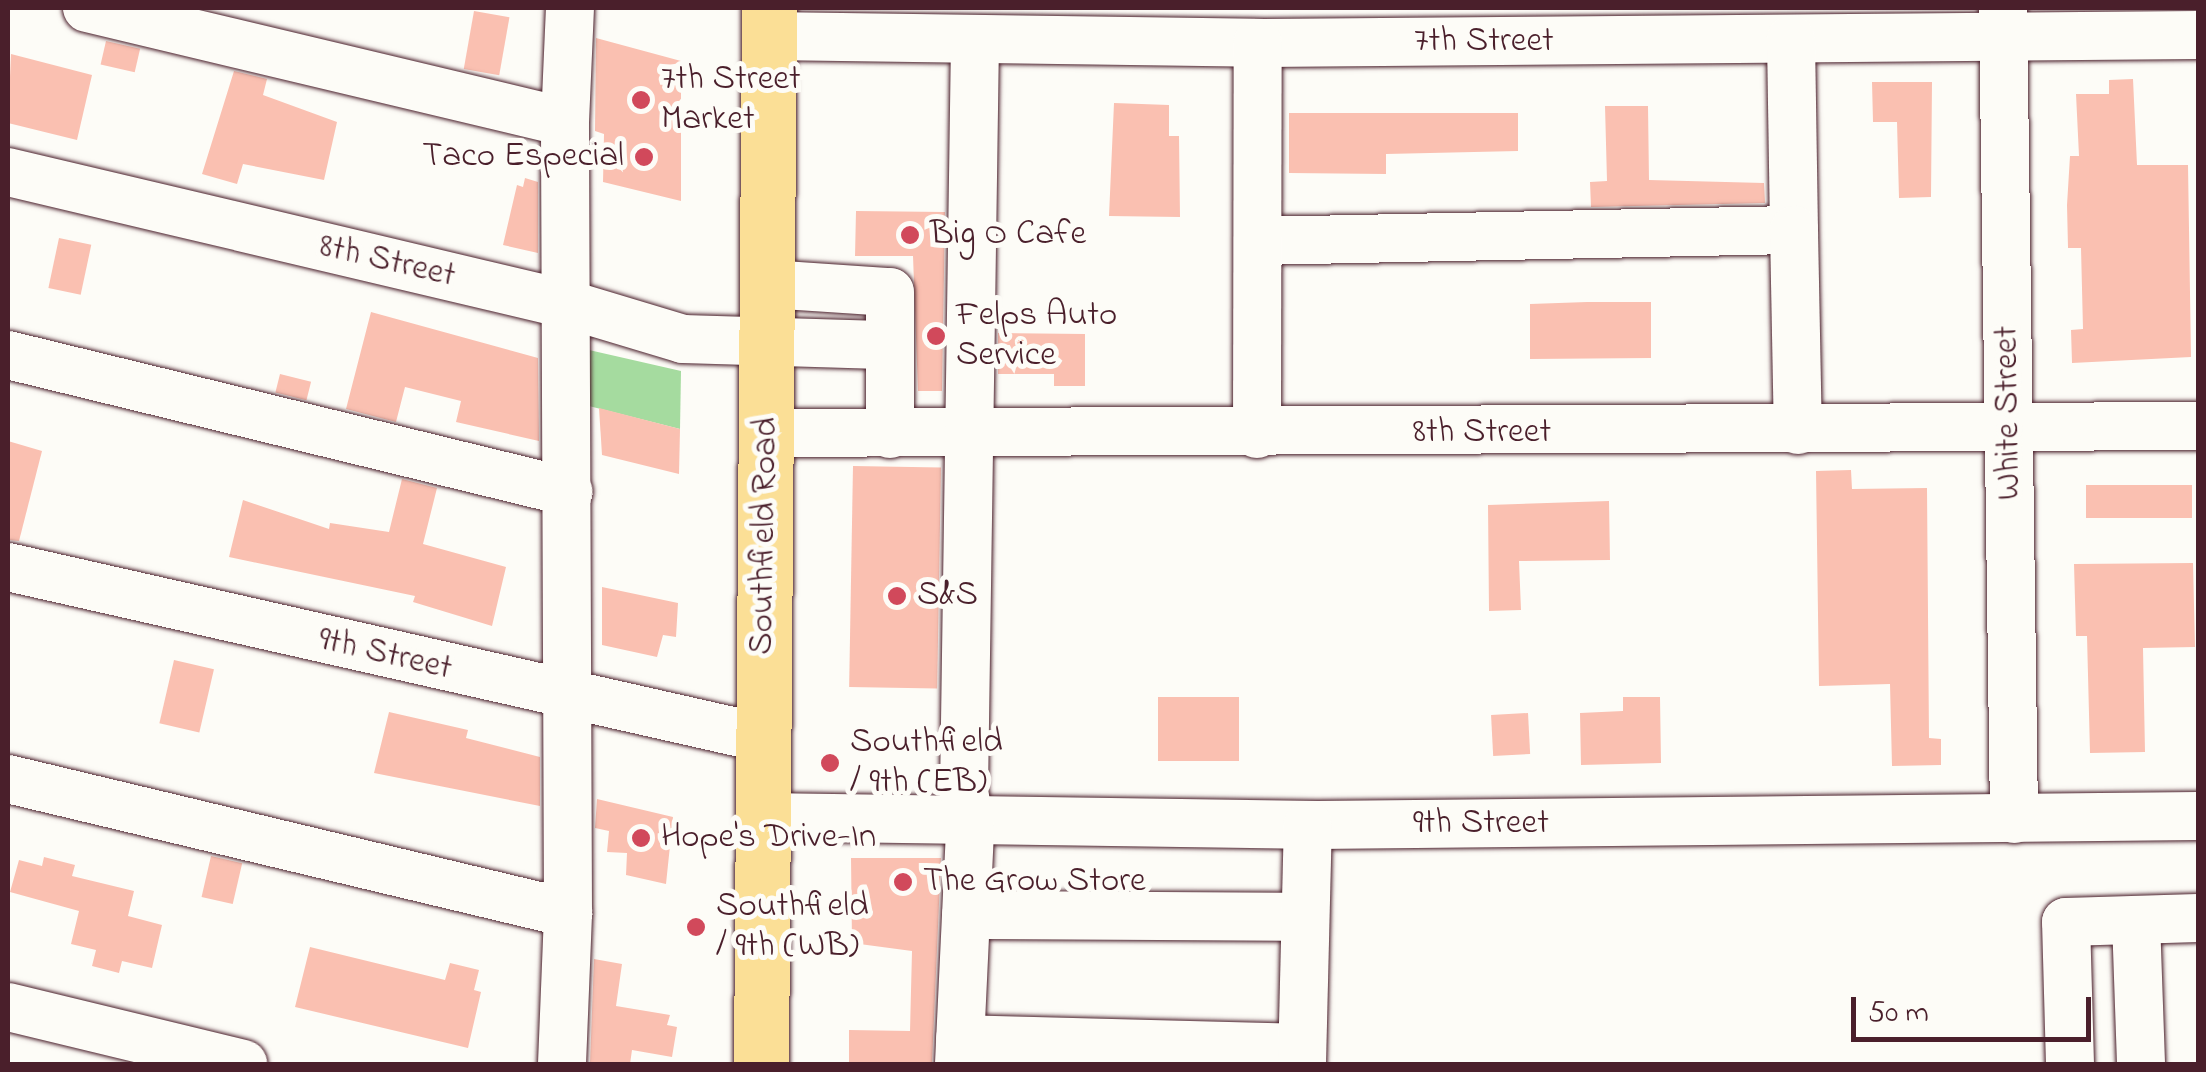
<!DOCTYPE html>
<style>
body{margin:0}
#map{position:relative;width:2206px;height:1072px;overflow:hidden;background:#fdfcf7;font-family:"Indie Flower",sans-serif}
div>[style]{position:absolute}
.green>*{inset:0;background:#a5db9f}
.building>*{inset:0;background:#fac0b1;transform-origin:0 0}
.roads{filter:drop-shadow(0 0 2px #4a1f2b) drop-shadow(0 0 2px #4a1f2b)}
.minor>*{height:48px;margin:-24px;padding:0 24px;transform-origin:24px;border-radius:24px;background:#fdfcf7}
.major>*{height:55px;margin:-27.5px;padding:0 27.5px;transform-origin:27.5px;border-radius:27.5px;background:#fbdf96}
.dots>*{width:28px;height:28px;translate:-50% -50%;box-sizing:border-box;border:5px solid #fdfcf7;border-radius:50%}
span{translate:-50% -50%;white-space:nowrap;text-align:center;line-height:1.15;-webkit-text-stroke:10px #fdfcf7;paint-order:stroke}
.street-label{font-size:35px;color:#4a1f2b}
.poi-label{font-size:35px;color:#4a1f2b}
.left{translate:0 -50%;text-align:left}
.right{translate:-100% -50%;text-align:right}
.frame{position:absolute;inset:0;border:10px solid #4a1f2b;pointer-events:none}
.scale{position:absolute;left:1851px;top:997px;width:240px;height:45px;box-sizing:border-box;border:5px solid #4a1f2b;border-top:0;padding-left:12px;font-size:30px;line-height:35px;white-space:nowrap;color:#4a1f2b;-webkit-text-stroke:8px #fdfcf7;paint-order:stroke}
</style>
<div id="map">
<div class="green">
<div style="clip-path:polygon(589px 350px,681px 371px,680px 429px,581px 404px)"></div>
</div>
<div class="building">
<div style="left:474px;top:11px;width:36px;height:59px;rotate:10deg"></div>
<div style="clip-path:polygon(596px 38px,681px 61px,681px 201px,603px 182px,604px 134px,595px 131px)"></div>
<div style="left:106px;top:41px;width:35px;height:24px;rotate:13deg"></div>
<div style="clip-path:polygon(11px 54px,92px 75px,77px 140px,8px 123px)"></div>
<div style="clip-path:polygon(234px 71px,267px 79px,263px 95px,337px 122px,324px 180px,243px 164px,237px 184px,202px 174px)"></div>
<div style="clip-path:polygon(2133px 79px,2137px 165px,2188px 165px,2191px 357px,2072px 363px,2071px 330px,2083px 329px,2081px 248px,2068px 248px,2067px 205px,2070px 156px,2079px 156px,2076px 94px,2109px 94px,2109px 80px)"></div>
<div style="clip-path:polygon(1872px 82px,1932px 82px,1931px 197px,1899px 198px,1897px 122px,1873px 122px)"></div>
<div style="clip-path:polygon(1114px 103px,1169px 105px,1169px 136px,1179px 136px,1180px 217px,1109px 216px)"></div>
<div style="clip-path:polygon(1605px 106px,1648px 106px,1649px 180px,1764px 183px,1765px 203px,1591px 207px,1590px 182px,1607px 181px)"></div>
<div style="clip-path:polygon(1289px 113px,1518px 113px,1518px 151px,1386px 154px,1386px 174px,1289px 173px)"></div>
<div style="clip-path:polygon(525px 178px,538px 182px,538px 253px,503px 245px,517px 185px,523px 187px)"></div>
<div style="clip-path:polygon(856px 211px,945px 212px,942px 391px,918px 391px,913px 256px,855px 256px)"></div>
<div style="left:59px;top:238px;width:33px;height:51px;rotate:12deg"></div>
<div style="clip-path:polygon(1587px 302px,1651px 302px,1651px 358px,1530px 359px,1530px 304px)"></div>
<div style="clip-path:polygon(371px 312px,538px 358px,539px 441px,456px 422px,461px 401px,405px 387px,396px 422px,346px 409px)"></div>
<div style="clip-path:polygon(998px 333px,1085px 334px,1085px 386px,1054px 386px,1054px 374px,998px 374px)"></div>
<div style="left:280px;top:374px;width:32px;height:19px;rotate:14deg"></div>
<div style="clip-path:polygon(599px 408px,680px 429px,679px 474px,602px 455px)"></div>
<div style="clip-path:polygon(8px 441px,42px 451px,19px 541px,8px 540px)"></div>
<div style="left:853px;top:466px;width:88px;height:221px;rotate:1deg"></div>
<div style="clip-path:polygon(1851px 470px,1852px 489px,1927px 488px,1929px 738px,1941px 739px,1941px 765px,1892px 766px,1890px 684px,1819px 686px,1816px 471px)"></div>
<div style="clip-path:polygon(402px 479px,437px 488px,423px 544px,506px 567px,492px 626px,413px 602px,415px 596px,229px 557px,243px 500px,329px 529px,330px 523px,389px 532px)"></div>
<div style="left:2086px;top:485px;width:106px;height:33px"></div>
<div style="clip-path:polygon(1609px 501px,1610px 560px,1519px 561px,1521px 610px,1489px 611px,1488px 505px)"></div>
<div style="clip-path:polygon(2193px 563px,2195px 647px,2143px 648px,2145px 752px,2090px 753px,2087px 636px,2076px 636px,2074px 564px)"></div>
<div style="clip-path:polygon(602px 587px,678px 603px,676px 637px,663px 635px,657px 657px,602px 645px)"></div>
<div style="left:174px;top:660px;width:41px;height:65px;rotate:13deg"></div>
<div style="left:1158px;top:697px;width:81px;height:64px"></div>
<div style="clip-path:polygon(1623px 697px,1660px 697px,1661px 763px,1581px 765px,1580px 713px,1623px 711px)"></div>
<div style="clip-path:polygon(389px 712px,468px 730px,466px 738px,540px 757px,540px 806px,374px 773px)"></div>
<div style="left:1528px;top:713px;width:41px;height:37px;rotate:87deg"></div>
<div style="clip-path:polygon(597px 799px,673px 817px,666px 884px,626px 875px,627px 853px,607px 852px,609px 831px,595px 828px)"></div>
<div style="left:211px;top:856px;width:32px;height:42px;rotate:13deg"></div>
<div style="clip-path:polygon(44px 857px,75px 865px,72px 876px,134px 891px,128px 916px,162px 925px,152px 968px,122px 961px,119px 973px,92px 966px,96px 950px,71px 944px,79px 911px,10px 892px,19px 860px,42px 866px)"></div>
<div style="clip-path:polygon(851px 858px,941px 858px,932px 1064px,849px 1064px,849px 1030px,910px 1031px,912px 951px,852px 943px)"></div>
<div style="clip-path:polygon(310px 947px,445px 980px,450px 963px,479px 970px,474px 990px,481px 992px,468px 1048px,295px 1007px)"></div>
<div style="clip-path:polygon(594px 959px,622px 964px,616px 1006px,670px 1015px,667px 1025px,677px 1027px,672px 1057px,632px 1050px,630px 1064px,590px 1064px)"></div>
</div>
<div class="roads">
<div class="minor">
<div style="left:87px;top:8px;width:491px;rotate:13.4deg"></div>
<div style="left:2003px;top:8px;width:811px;rotate:89.22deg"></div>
<div style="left:769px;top:36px;width:495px;rotate:0.8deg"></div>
<div style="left:1264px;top:43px;width:934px;rotate:-0.49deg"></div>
<div style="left:1791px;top:39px;width:191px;rotate:89.1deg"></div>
<div style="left:8px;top:172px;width:578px;rotate:13.31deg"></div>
<div style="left:570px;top:305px;width:118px;rotate:16.7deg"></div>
<div style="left:683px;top:339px;width:207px;rotate:1.7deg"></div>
<div style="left:1258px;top:241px;width:536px;rotate:-1.18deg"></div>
<div style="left:1794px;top:230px;width:200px;rotate:88.9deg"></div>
<div style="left:768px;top:284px;width:122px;rotate:3.8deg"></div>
<div style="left:890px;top:292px;width:142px;rotate:90deg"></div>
<div style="left:8px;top:355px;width:577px;rotate:13.72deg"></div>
<div style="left:766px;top:433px;width:1432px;rotate:-0.28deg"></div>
<div style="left:1257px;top:434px;width:391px;rotate:-89.9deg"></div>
<div style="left:8px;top:567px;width:774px;rotate:12.76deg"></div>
<div style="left:8px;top:779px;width:576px;rotate:13.46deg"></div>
<div style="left:763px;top:817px;width:554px;rotate:0.83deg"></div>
<div style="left:1317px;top:825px;width:881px;rotate:-0.59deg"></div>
<div style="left:966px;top:915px;width:339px;rotate:0.3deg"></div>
<div style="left:2136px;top:920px;width:144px;rotate:88deg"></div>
<div style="left:8px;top:1007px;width:242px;rotate:13.6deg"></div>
<div style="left:960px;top:1039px;width:342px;rotate:1.5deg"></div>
<div style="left:562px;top:1064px;width:151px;rotate:-87.7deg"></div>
<div style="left:568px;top:913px;width:791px;rotate:-90.22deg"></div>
<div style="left:565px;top:122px;width:114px;rotate:-87.5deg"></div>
<div style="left:959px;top:1064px;width:236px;rotate:-87.3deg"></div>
<div style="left:970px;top:828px;width:37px;rotate:-99deg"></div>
<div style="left:964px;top:791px;width:749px;rotate:-89.16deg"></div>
<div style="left:1302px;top:1064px;width:239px;rotate:-88.6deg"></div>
<div style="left:2070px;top:1064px;width:142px;rotate:-91.6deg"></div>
<div style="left:2066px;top:922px;width:132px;rotate:-1.7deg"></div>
</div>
<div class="major">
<div style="left:761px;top:1064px;width:1056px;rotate:-89.57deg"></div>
</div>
</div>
<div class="dots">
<div style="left:641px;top:100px;background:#d1495b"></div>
<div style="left:644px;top:157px;background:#d1495b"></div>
<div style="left:910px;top:235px;background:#d1495b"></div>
<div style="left:936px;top:336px;background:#d1495b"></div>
<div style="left:897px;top:596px;background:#d1495b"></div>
<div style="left:830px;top:763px;background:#d1495b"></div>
<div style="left:641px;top:838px;background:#d1495b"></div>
<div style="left:903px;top:882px;background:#d1495b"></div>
<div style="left:696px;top:927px;background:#d1495b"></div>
</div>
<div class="street-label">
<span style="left:1484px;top:42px">7th Street</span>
<span style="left:387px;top:262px;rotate:13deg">8th Street</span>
<span style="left:2009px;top:413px;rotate:-91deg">White Street</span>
<span style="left:1482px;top:433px">8th Street</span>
<span style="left:765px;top:536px;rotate:-89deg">Southfield Road</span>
<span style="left:385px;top:655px;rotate:13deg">9th Street</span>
<span style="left:1481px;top:824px">9th Street</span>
</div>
<div class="poi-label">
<span class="left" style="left:661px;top:100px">7th Street<br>Market</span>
<span class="right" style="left:624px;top:157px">Taco Especial</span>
<span class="left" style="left:930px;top:235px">Big O Cafe</span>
<span class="left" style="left:956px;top:336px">Felps Auto<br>Service</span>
<span class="left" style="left:917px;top:596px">S&amp;S</span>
<span class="left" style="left:850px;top:763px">Southfield<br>/ 9th (EB)</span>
<span class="left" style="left:661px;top:838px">Hope's Drive-In</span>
<span class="left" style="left:923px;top:882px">The Grow Store</span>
<span class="left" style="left:716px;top:927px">Southfield<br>/ 9th (WB)</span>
</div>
<div class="frame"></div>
<div class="scale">50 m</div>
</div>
